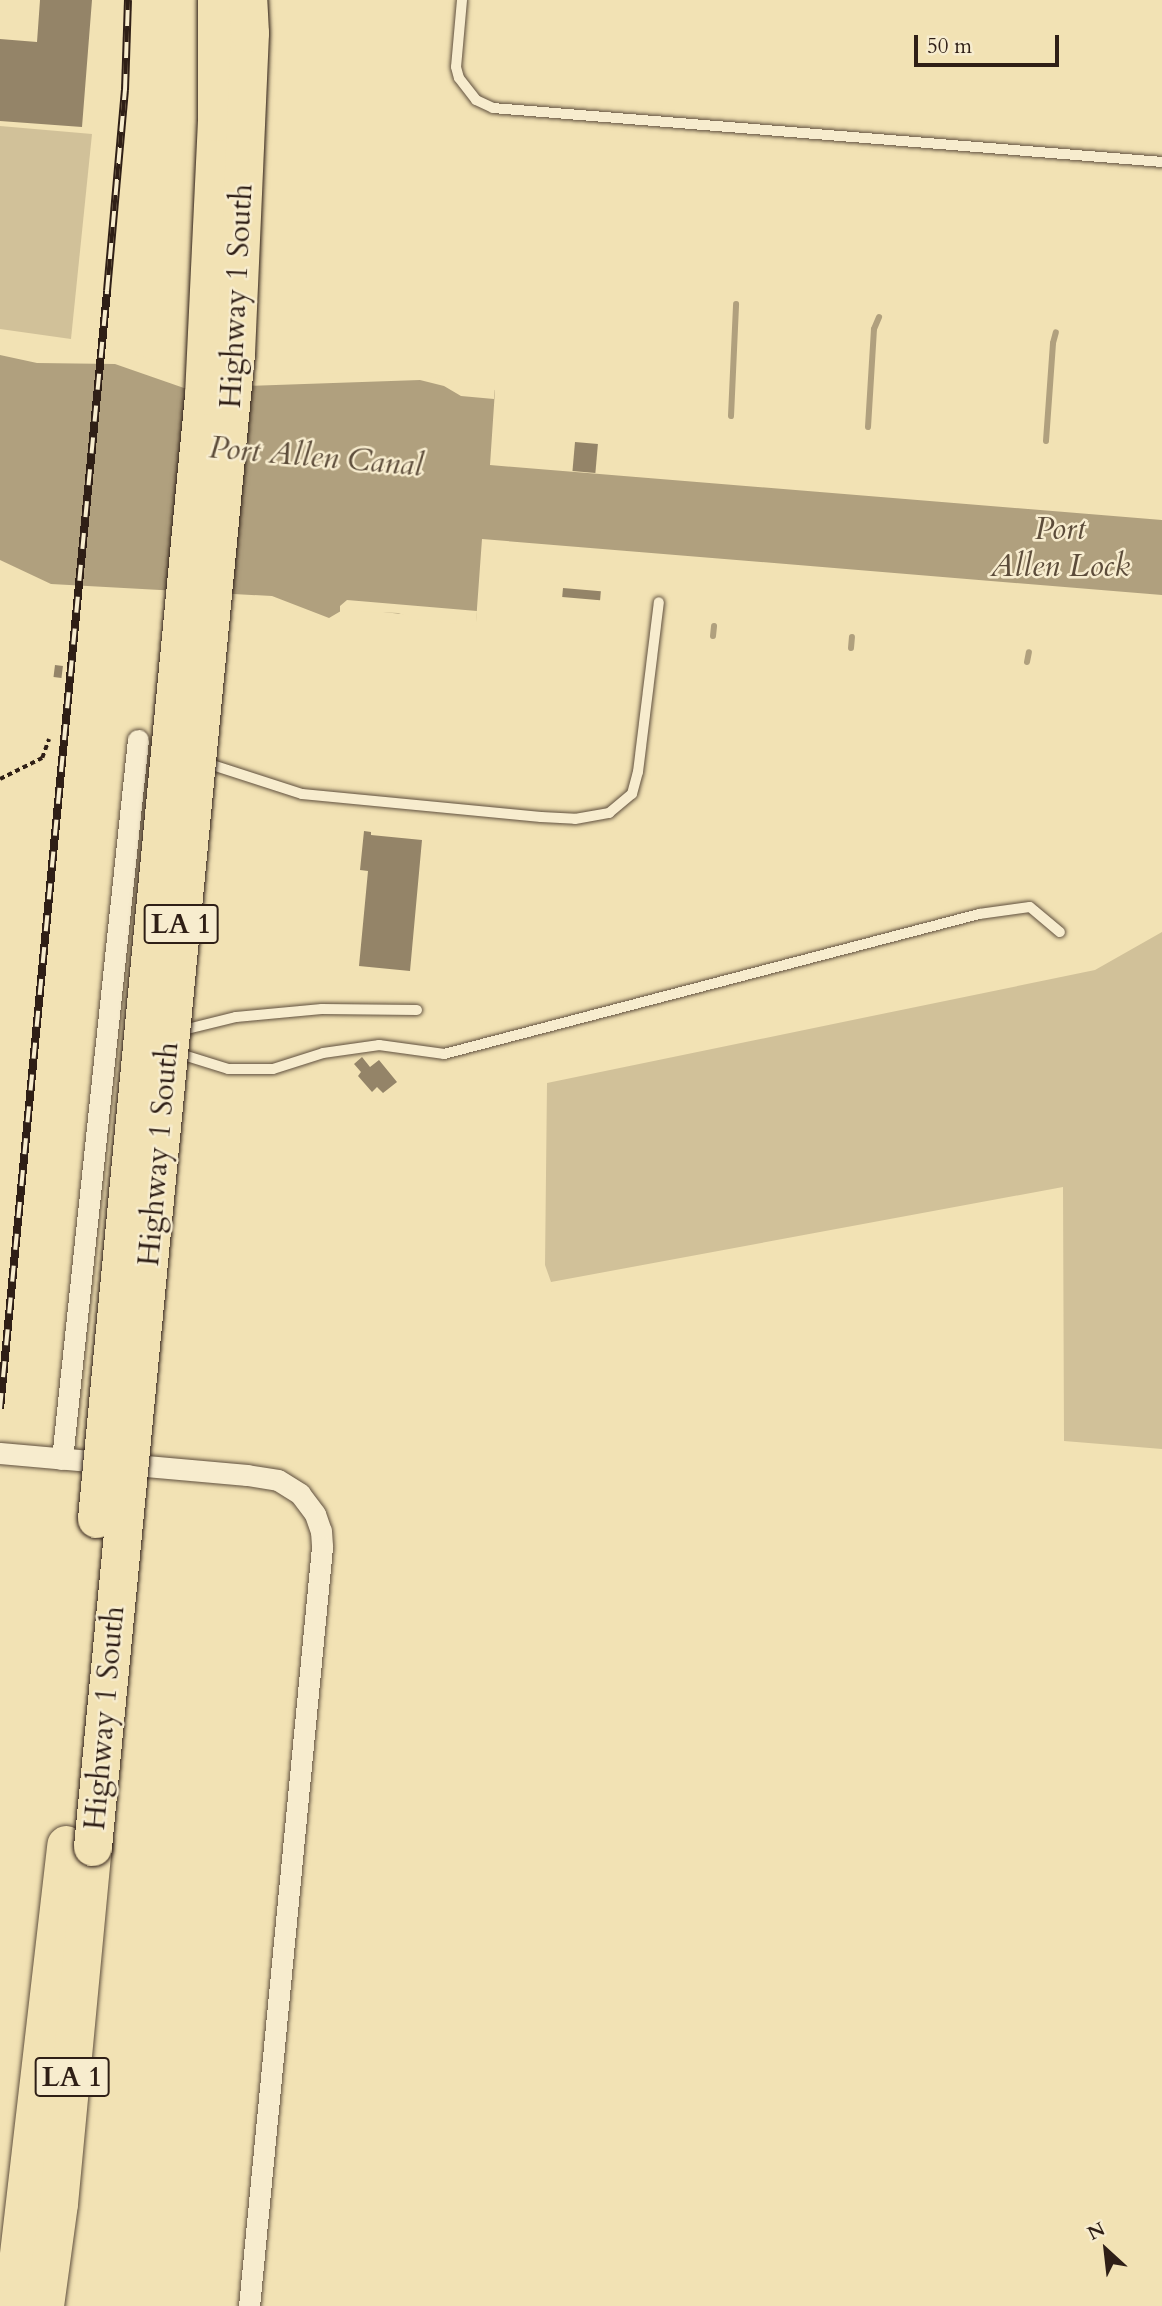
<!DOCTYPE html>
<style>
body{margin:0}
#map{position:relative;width:1162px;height:2306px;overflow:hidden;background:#f2e2b4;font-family:Cardo,serif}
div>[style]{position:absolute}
.green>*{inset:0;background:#d1c199}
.water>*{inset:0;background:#b0a07e}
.pier>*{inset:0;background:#f2e2b4}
.stream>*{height:6px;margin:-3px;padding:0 3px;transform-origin:3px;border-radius:3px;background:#b0a07e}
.building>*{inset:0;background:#948468;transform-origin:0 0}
.path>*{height:3.5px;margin-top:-1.75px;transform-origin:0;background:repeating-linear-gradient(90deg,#2f1f16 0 5px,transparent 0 8.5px)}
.roads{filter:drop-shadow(0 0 2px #60503e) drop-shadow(0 0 2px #60503e)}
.lane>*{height:10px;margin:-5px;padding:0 5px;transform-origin:5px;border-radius:5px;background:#f7ecce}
.street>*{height:21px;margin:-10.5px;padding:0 10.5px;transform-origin:10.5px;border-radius:10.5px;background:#f7ecce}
.highway>*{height:38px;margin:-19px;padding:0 19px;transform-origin:19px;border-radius:19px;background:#f2e2b4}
.rail>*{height:8px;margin-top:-4px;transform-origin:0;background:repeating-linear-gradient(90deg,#f7ecce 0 16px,#2f1f16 0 32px);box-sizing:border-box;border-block:2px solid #2f1f16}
.bridges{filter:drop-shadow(0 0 2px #2f1f16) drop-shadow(0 0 2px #2f1f16)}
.highway-bridge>*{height:38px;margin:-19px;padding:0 19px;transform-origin:19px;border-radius:19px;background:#f2e2b4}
span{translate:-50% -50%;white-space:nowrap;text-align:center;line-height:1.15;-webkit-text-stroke:5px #f7ecce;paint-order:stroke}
.shield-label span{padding:2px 5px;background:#f7ecce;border:2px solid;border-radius:5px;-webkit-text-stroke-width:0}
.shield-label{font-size:28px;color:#2f1f16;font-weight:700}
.street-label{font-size:30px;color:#2f1f16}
.water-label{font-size:32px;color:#5c4c3a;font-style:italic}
.north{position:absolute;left:1071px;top:2215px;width:70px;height:70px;-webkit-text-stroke:5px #f7ecce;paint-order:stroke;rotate:333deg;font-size:19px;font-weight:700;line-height:28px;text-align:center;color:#2f1f16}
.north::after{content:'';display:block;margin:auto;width:24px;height:32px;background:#2f1f16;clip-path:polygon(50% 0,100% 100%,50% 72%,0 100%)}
.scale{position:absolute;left:914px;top:35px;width:145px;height:32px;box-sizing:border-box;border:4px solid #2f1f16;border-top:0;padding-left:9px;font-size:21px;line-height:24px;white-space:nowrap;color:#2f1f16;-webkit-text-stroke:5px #f7ecce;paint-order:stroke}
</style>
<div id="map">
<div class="green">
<div style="clip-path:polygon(0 126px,92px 134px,71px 339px,0 329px)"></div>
<div style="clip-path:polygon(1162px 932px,1162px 1449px,1064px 1441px,1063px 1187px,551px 1282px,545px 1265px,547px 1083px,1095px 970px)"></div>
</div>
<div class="water">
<div style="clip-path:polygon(0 339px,195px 376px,415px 378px,495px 390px,490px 465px,1162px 520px,1162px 595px,482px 539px,476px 622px,346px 608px,329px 618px,272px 596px,51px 584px,0 560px)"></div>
</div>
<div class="pier">
<div style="clip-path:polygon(0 335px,124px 351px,195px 372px,416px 375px,495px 387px,494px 399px,461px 396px,444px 386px,420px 380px,184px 388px,115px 364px,37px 363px,0 355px)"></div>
<div style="clip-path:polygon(347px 600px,477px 611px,476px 626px,415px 619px,398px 613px,347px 611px,340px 616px,340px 606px)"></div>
</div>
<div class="stream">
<div style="left:731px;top:416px;width:112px;rotate:-87.4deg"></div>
<div style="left:868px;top:427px;width:98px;rotate:-86.5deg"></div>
<div style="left:874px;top:329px;width:13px;rotate:-67deg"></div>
<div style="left:1046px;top:441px;width:98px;rotate:-85.9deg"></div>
<div style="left:1053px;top:343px;width:11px;rotate:-75deg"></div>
<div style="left:713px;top:636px;width:10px;rotate:-84deg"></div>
<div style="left:851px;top:648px;width:11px;rotate:-85deg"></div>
<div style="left:1027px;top:662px;width:10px;rotate:-79deg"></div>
</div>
<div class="building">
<div style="clip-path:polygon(40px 0,92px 0,82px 127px,0 121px,0 39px,37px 42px)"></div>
<div style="left:575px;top:442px;width:23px;height:29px;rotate:5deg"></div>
<div style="left:563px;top:588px;width:38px;height:9px;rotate:5deg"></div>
<div style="left:55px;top:665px;width:8px;height:12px;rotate:7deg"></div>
<div style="clip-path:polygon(364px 831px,371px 832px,371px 835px,422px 840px,410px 971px,359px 966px,368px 871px,360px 870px)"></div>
<div style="clip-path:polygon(362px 1057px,370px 1067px,379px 1060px,397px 1082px,383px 1093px,377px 1087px,372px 1092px,358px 1076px,361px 1072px,354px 1064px)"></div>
</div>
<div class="path">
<div style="left:0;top:779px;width:47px;rotate:-26.6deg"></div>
<div style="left:42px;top:758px;width:20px;rotate:-70deg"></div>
</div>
<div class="roads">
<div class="lane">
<div style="left:462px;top:0;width:67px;rotate:95.1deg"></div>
<div style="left:456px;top:67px;width:11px;rotate:75deg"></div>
<div style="left:459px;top:78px;width:28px;rotate:52deg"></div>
<div style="left:476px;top:100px;width:19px;rotate:25deg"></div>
<div style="left:493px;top:108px;width:671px;rotate:4.61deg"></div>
<div style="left:203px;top:762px;width:104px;rotate:17.9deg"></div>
<div style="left:302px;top:794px;width:240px;rotate:5.5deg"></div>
<div style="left:541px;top:817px;width:34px;rotate:3deg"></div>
<div style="left:575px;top:819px;width:35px;rotate:-10deg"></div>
<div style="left:609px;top:813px;width:30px;rotate:-40deg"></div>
<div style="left:632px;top:794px;width:23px;rotate:-75deg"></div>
<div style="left:638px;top:772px;width:171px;rotate:-83deg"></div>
<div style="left:179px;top:1031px;width:59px;rotate:-13.8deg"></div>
<div style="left:236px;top:1017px;width:86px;rotate:-5.3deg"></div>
<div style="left:322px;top:1009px;width:95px;rotate:0.6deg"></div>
<div style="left:177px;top:1053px;width:53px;rotate:17.4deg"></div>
<div style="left:228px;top:1069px;width:45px"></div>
<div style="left:273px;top:1069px;width:52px;rotate:-17.7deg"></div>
<div style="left:323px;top:1053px;width:57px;rotate:-8.1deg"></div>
<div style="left:379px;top:1045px;width:66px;rotate:7.9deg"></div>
<div style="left:444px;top:1054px;width:553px;rotate:-14.66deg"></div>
<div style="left:979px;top:914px;width:51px;rotate:-7.8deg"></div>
<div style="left:1030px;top:907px;width:39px;rotate:40deg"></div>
</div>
<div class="street">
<div style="left:0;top:1453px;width:248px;rotate:5.1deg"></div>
<div style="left:247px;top:1475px;width:31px;rotate:9deg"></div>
<div style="left:278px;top:1480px;width:26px;rotate:32deg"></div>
<div style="left:300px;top:1494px;width:25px;rotate:53deg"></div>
<div style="left:315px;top:1514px;width:18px;rotate:71deg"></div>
<div style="left:321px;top:1531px;width:16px;rotate:86deg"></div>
<div style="left:322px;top:1547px;width:763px;rotate:95.49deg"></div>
<div style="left:62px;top:1459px;width:723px;rotate:-83.97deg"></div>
</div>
<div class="highway">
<div style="left:13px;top:2306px;width:464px;rotate:-83.4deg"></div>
<div style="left:45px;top:2306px;width:103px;rotate:-82.2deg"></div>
<div style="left:59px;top:2204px;width:359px;rotate:-84.6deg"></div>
</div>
</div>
<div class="rail">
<div style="left:0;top:1409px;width:1123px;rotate:-84.53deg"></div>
<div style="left:107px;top:291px;width:202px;rotate:-84.9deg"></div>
<div style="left:125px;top:90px;width:90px;rotate:-88.1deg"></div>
</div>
<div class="bridges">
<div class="highway-bridge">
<div style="left:97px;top:1519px;width:1128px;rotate:-84.56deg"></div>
<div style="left:204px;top:396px;width:274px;rotate:-87.3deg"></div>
<div style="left:217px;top:122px;width:122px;rotate:-90deg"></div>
<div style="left:93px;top:1847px;width:1500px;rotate:-84.53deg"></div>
<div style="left:236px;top:354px;width:321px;rotate:-87.5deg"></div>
<div style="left:250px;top:33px;width:33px;rotate:-93deg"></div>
</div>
</div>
<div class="shield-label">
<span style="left:181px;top:924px">LA 1</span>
<span style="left:72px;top:2077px">LA 1</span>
</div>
<div class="street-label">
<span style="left:237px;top:296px;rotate:-87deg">Highway 1 South</span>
<span style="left:159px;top:1154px;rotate:-85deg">Highway 1 South</span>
<span style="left:105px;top:1718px;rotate:-85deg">Highway 1 South</span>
</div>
<div class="water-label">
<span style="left:316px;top:457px;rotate:5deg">Port Allen Canal</span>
<span style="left:1060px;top:548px">Port<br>Allen Lock</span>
</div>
<div class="north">N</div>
<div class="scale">50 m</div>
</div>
